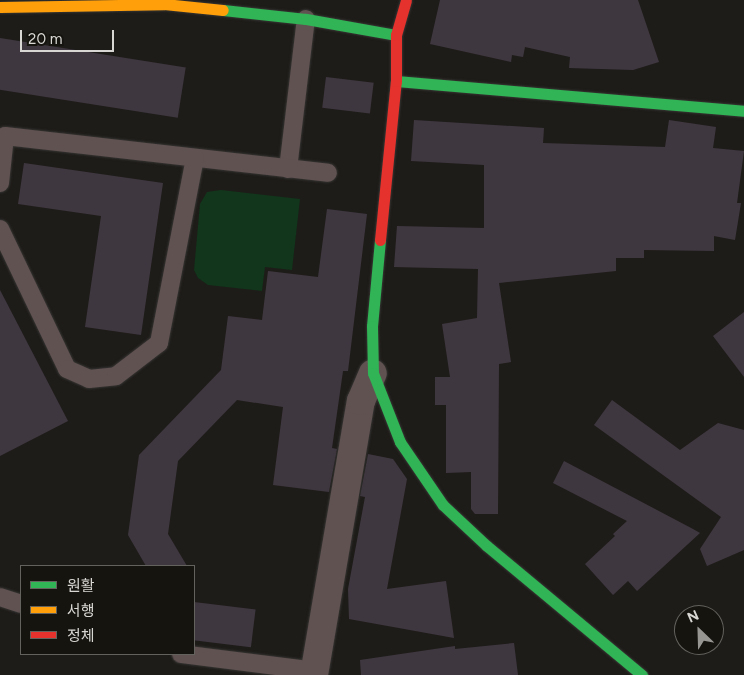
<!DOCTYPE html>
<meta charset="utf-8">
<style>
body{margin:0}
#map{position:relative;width:744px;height:675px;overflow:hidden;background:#1e1c19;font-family:Figtree,"Noto Sans KR",sans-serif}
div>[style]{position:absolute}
.green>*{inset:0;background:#11361b}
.building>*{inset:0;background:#3f3740;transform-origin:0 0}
.roads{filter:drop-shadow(0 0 1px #373634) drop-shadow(0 0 1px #373634)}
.lane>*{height:18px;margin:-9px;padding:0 9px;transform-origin:9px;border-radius:9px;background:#615252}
.street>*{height:28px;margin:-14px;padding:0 14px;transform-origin:14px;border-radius:14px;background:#615252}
.fast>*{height:11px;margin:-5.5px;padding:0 5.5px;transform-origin:5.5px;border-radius:5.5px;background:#30b455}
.slow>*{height:11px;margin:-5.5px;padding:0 5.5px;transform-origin:5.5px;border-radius:5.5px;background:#ff9f0a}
.jam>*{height:11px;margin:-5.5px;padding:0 5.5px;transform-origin:5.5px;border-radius:5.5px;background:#e5322d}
span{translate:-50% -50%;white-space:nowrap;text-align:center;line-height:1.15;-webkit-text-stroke:4px #16140f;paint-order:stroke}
.legend{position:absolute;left:20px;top:565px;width:175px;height:90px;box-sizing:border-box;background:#16140f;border:1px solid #64625d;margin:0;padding:6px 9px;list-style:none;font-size:15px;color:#d8d7d3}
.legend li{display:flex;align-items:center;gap:10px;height:25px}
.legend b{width:25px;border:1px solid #64625d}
.north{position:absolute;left:674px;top:605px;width:50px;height:50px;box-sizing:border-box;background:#16140f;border:1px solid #64625d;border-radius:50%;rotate:336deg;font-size:14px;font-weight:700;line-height:20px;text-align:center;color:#d8d7d3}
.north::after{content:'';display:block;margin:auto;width:18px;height:22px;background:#979692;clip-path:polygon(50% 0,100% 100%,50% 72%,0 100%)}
.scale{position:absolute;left:20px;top:30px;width:94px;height:22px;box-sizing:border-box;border:2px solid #d8d7d3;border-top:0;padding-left:6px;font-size:15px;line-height:18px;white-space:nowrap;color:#d8d7d3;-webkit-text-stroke:4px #16140f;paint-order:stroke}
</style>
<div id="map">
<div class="green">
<div style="clip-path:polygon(221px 190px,300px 199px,292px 270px,265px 267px,262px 291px,208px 285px,198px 278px,194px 270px,200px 204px,207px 192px)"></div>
</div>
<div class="building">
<div style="clip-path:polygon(440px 0,638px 0,659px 62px,633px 70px,569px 68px,570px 57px,525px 47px,523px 57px,512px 55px,511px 62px,430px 44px)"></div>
<div style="left:0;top:38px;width:188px;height:51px;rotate:9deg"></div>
<div style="left:326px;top:77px;width:48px;height:31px;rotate:7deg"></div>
<div style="clip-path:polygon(414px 120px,544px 128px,543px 143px,665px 147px,669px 120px,716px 127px,713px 148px,744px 151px,737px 203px,741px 203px,735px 240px,714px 236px,714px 251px,644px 250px,644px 258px,616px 258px,616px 271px,499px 283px,511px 362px,499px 364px,498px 514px,475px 514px,471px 509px,471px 472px,446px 473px,446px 405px,435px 405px,435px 377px,450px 377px,442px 324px,477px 318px,478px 269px,394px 267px,397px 226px,484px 228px,484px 165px,411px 161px)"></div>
<div style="clip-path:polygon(24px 163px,163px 183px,141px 335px,85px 327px,101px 216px,18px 204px)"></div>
<div style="clip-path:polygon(327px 209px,367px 214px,348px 371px,343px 371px,332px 448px,337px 449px,329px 492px,273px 485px,283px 407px,237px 400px,178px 461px,168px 534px,187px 566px,146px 566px,128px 535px,139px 455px,221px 370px,228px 316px,262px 320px,268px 271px,318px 277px)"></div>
<div style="clip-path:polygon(0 290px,68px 421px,0 456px)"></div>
<div style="clip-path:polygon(744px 312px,744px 377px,713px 336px)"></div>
<div style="clip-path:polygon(612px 400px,680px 450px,718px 423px,744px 430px,744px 550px,707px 566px,700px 549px,721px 517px,594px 425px)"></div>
<div style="clip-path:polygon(368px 454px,393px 459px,407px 479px,387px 589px,446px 581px,454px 638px,349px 619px,348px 589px,365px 497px,360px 496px)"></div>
<div style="clip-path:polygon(564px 461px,693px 529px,700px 533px,637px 591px,628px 581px,613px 595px,585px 564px,615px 536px,613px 534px,627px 521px,553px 483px)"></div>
<div style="left:194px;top:602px;width:62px;height:38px;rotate:7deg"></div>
<div style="clip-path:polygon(514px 643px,518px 675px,361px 675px,360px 660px,455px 646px,455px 649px)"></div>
</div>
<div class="roads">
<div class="lane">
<div style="left:288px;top:169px;width:151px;rotate:-83.2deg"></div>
<div style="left:0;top:183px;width:47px;rotate:-83.9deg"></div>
<div style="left:5px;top:136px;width:325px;rotate:6.5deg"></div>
<div style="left:0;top:229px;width:155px;rotate:64.4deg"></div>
<div style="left:67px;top:369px;width:24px;rotate:24deg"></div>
<div style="left:89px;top:379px;width:27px;rotate:-6deg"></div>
<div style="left:116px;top:376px;width:54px;rotate:-37.5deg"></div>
<div style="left:159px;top:343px;width:188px;rotate:-79deg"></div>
<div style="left:0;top:597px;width:22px;rotate:18deg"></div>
<div style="left:181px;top:654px;width:135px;rotate:7.2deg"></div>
</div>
<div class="street">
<div style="left:314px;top:675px;width:278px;rotate:-80.3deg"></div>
<div style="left:361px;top:401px;width:30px;rotate:-67deg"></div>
</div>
<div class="fast">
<div style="left:223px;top:10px;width:83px;rotate:6.2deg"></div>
<div style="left:306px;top:19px;width:91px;rotate:10.1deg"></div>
<div style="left:396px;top:81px;width:349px;rotate:4.9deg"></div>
<div style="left:380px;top:240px;width:86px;rotate:95.3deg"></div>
<div style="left:372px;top:326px;width:47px;rotate:88.8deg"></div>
<div style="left:373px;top:373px;width:74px;rotate:68.6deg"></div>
<div style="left:400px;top:442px;width:76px;rotate:55.7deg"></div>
<div style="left:443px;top:505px;width:60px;rotate:43deg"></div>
<div style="left:487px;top:546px;width:202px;rotate:39.8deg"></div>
</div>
<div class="slow">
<div style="left:0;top:7px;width:164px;rotate:-1deg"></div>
<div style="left:164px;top:4px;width:59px;rotate:5.8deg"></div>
</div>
<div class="jam">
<div style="left:380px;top:240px;width:160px;rotate:-84.3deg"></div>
<div style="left:396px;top:81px;width:46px;rotate:-90deg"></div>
<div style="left:396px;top:35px;width:36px;rotate:-74deg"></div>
</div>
</div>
<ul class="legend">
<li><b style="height:6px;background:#30b455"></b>원활</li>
<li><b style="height:6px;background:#ff9f0a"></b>서행</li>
<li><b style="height:6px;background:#e5322d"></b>정체</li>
</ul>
<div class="north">N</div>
<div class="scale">20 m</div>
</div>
